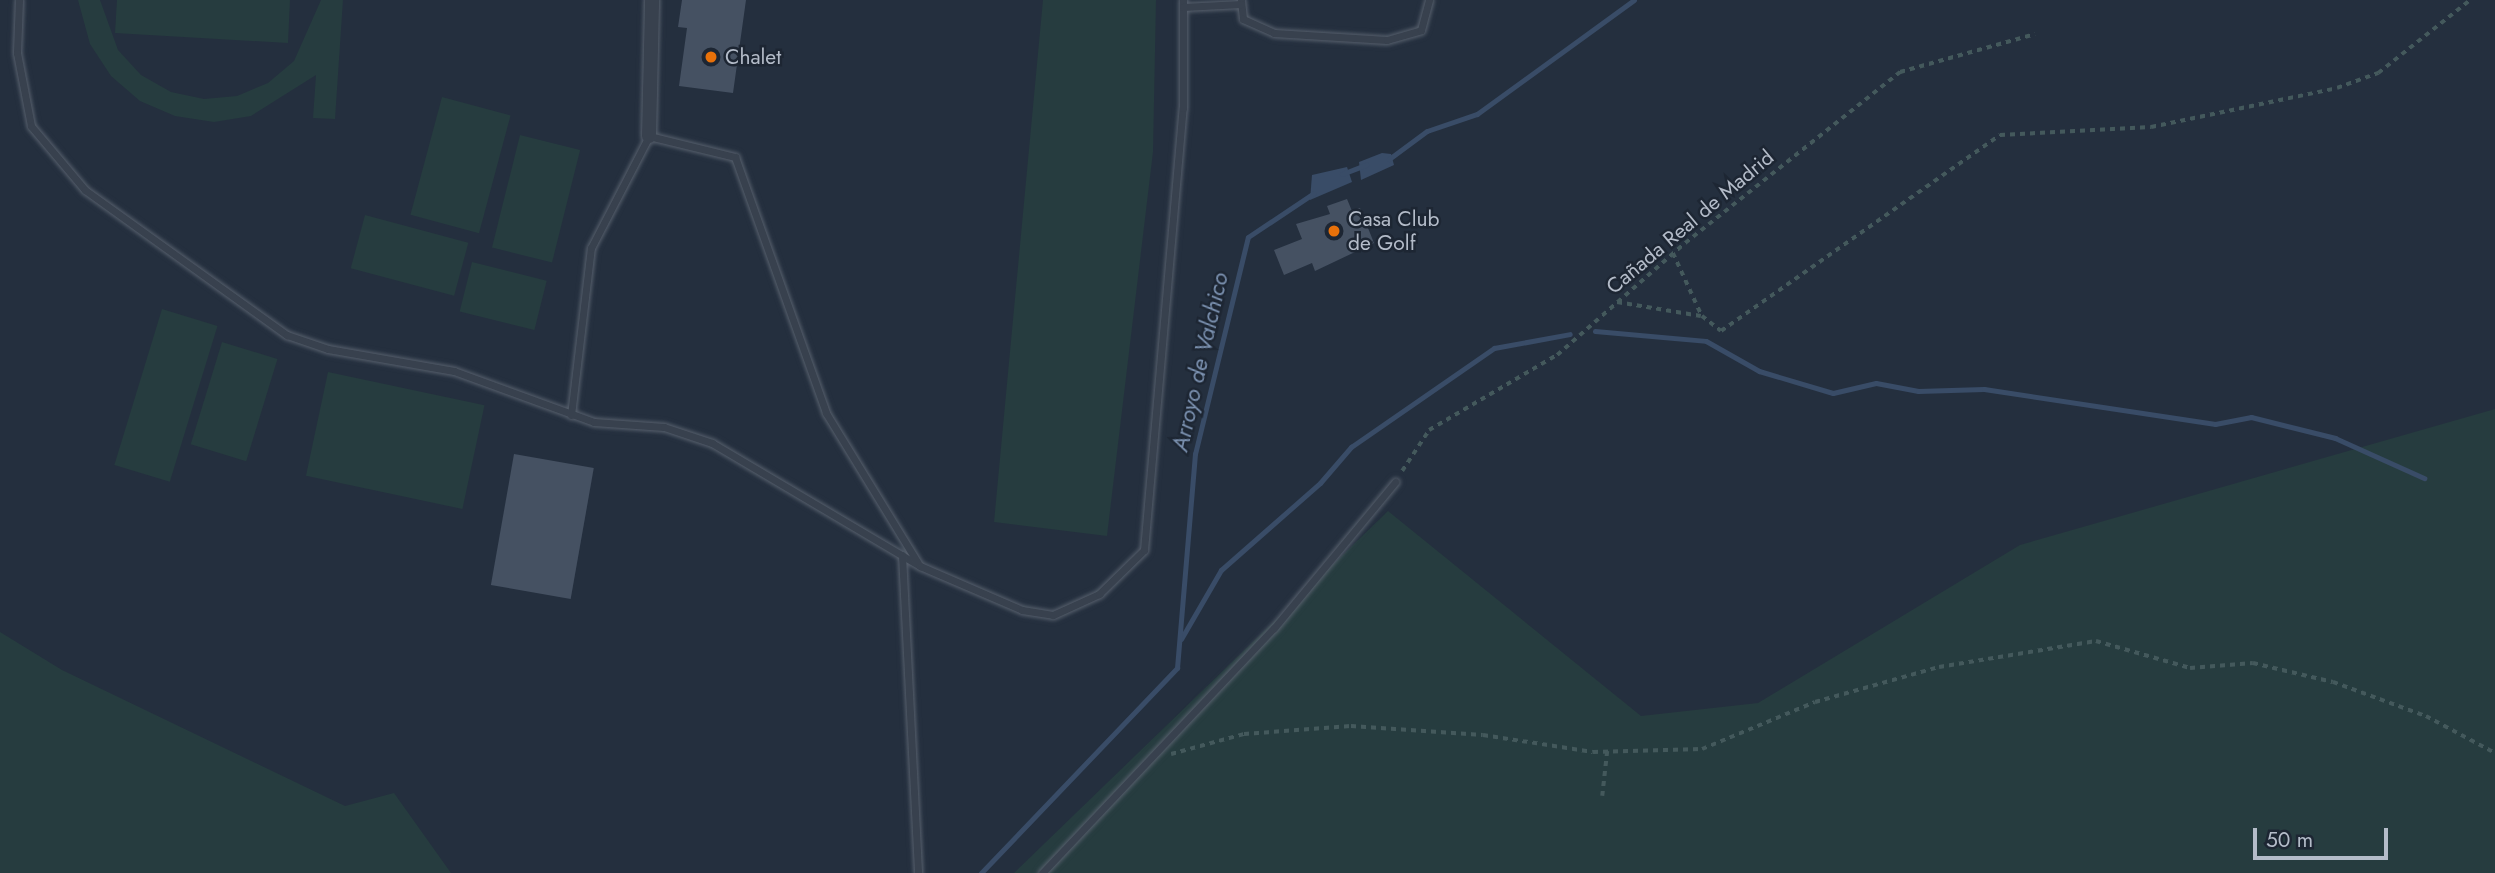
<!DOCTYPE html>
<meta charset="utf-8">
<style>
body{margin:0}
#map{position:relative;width:2495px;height:873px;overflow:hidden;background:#242f3e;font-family:Jost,sans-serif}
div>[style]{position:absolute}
.green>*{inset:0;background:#263c3f;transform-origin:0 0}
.water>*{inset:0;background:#394c67}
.stream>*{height:5px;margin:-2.5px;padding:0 2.5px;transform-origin:2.5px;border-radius:2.5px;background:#394c67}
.building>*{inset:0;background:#455162;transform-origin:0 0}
.path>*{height:3.5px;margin-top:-1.75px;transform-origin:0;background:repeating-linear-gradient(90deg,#44595c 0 5px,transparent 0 10px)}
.roads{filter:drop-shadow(0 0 2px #565f6c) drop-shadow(0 0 2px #565f6c)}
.service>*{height:7px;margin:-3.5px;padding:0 3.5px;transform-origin:3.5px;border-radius:3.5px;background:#38414e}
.minor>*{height:14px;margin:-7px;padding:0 7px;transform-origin:7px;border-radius:7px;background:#38414e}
.dots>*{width:19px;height:19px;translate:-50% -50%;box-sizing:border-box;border:4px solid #1d2633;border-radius:50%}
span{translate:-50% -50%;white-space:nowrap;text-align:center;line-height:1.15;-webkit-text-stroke:5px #1d2633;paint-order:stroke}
.poi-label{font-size:21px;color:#b4bcc9}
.left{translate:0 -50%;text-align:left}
.street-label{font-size:21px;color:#b4bcc9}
.water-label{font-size:23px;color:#7c92b1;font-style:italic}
.scale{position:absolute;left:2253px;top:828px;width:135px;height:32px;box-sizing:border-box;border:4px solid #b4bcc9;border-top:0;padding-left:9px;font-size:21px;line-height:24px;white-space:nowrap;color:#b4bcc9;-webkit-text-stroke:5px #1d2633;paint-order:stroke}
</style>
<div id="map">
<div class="green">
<div style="clip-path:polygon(78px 0,100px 0,118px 50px,141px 75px,171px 92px,204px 99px,237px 96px,268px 83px,294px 61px,321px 0,343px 0,335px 119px,313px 118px,316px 75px,251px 116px,214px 122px,175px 116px,140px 101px,111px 76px,90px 44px)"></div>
<div style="clip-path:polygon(117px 0,290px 0,288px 43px,115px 33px)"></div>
<div style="clip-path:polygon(1043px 0,1156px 0,1153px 152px,1107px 536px,994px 522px)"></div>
<div style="left:442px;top:97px;width:71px;height:122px;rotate:15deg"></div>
<div style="left:520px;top:135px;width:62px;height:116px;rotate:14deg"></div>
<div style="left:365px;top:215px;width:107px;height:55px;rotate:15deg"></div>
<div style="left:472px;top:262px;width:77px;height:51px;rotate:14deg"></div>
<div style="left:162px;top:309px;width:58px;height:163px;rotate:17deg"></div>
<div style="left:222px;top:342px;width:58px;height:107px;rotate:17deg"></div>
<div style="left:328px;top:372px;width:160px;height:106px;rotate:12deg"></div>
<div style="clip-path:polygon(2495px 409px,2495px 873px,1014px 873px,1388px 511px,1641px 716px,1758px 703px,2020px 545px)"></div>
<div style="clip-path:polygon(0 632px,62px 670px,345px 806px,394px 793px,451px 873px,0 873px)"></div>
</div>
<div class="water">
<div style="clip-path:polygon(1382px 153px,1391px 154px,1394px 165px,1361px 180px,1359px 162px)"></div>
<div style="clip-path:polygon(1347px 167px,1352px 182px,1310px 200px,1312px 175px)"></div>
</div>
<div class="stream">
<div style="left:1389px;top:159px;width:47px;rotate:-36.4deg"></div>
<div style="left:1427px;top:131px;width:53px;rotate:-18.8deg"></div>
<div style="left:1477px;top:114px;width:194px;rotate:-36deg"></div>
<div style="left:1342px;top:174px;width:26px;rotate:-21deg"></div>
<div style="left:1595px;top:331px;width:111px;rotate:5.1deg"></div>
<div style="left:1706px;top:341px;width:61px;rotate:29.5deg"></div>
<div style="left:1759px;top:371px;width:77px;rotate:16.6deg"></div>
<div style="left:1833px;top:393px;width:44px;rotate:-13.1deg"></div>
<div style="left:1876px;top:383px;width:43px;rotate:10.8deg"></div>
<div style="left:1918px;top:391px;width:66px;rotate:-1.7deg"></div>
<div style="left:1984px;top:389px;width:234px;rotate:8.6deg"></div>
<div style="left:2215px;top:424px;width:37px;rotate:-11deg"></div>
<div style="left:2251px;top:417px;width:87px;rotate:14deg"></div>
<div style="left:2335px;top:438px;width:98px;rotate:24.2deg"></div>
<div style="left:1181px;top:639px;width:80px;rotate:-59.9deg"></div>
<div style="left:1221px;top:570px;width:132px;rotate:-41.3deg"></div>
<div style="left:1320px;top:483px;width:48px;rotate:-49.3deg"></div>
<div style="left:1351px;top:447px;width:174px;rotate:-34.7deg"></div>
<div style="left:1494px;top:348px;width:77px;rotate:-10.4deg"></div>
<div style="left:981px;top:873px;width:284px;rotate:-46.3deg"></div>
<div style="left:1177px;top:668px;width:215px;rotate:-85.2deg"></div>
<div style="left:1195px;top:454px;width:223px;rotate:-76.3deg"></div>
<div style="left:1248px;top:237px;width:79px;rotate:-33.7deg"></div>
</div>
<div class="building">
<div style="clip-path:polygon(682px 0,746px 0,733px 93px,679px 86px,687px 28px,678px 27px)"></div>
<div style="clip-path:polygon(1347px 199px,1352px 211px,1360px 208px,1374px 243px,1315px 271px,1312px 263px,1284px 275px,1274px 250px,1302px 239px,1296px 224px,1330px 214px,1327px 206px)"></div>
<div style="left:514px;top:454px;width:81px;height:133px;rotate:10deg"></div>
</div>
<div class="path">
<div style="left:1673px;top:253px;width:69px;rotate:65.3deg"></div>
<div style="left:1702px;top:316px;width:24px;rotate:38deg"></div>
<div style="left:1721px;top:331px;width:341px;rotate:-35.1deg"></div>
<div style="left:2000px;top:135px;width:151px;rotate:-3deg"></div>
<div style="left:2151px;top:127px;width:190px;rotate:-11.8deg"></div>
<div style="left:2337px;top:88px;width:44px;rotate:-20.1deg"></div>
<div style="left:2378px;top:73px;width:117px;rotate:-38.4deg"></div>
<div style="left:1617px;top:302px;width:85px;rotate:9.5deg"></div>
<div style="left:1402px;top:471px;width:49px;rotate:-56.6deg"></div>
<div style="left:1429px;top:430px;width:148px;rotate:-30.4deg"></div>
<div style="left:1557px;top:355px;width:170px;rotate:-41.2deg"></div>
<div style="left:1685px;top:243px;width:275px;rotate:-38.5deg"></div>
<div style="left:1900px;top:72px;width:140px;rotate:-15.7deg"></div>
<div style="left:1171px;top:754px;width:76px;rotate:-15.3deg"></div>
<div style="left:1244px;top:734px;width:107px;rotate:-4.3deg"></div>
<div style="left:1351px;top:726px;width:132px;rotate:3.9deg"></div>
<div style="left:1483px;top:735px;width:111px;rotate:8.8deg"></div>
<div style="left:1593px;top:752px;width:109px;rotate:-1.6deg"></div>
<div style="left:1702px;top:749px;width:122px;rotate:-22.6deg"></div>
<div style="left:1815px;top:702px;width:129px;rotate:-15.8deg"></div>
<div style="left:1939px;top:667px;width:159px;rotate:-9.4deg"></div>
<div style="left:2096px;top:641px;width:98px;rotate:16deg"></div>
<div style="left:2190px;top:668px;width:63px;rotate:-4.5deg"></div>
<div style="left:2253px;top:663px;width:82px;rotate:13.4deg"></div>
<div style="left:2333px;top:682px;width:99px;rotate:20.1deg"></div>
<div style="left:2426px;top:716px;width:78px;rotate:28.2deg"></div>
<div style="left:1602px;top:796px;width:45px;rotate:-83.7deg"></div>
</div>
<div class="roads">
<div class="service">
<div style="left:19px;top:0;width:53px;rotate:92.2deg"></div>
<div style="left:17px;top:53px;width:74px;rotate:79.1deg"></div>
<div style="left:31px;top:126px;width:84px;rotate:49.8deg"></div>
<div style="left:85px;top:190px;width:249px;rotate:35.7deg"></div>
<div style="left:287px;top:335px;width:43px;rotate:18.9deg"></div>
<div style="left:328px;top:349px;width:128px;rotate:9.9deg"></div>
<div style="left:454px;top:371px;width:149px;rotate:20deg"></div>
<div style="left:594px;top:422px;width:70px;rotate:4.1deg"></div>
<div style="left:664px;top:427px;width:51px;rotate:18.4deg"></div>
<div style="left:712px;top:443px;width:242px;rotate:30.6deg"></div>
<div style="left:920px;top:566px;width:111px;rotate:23.3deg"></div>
<div style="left:1022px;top:610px;width:31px;rotate:9deg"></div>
<div style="left:1053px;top:615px;width:51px;rotate:-24.5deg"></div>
<div style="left:1099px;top:594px;width:63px;rotate:-44.4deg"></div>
<div style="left:1144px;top:550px;width:444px;rotate:-85deg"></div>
<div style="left:1183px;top:108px;width:108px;rotate:-90deg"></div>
<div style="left:1241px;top:0;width:19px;rotate:84deg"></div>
<div style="left:1243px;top:19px;width:34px;rotate:24deg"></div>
<div style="left:1274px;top:33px;width:113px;rotate:3.5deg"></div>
<div style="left:1387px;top:40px;width:35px;rotate:-16deg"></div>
<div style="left:1421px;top:30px;width:31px;rotate:-75deg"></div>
<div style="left:1183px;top:7px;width:58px;rotate:-3deg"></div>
<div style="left:571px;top:415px;width:168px;rotate:-83.2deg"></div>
<div style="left:591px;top:248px;width:126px;rotate:-62.6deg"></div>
<div style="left:649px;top:136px;width:89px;rotate:13.7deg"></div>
<div style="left:735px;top:157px;width:272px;rotate:70.4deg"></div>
<div style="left:826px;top:413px;width:176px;rotate:58.5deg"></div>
<div style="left:902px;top:555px;width:318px;rotate:87.1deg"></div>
<div style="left:1042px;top:873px;width:337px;rotate:-46.6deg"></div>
<div style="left:1274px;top:628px;width:190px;rotate:-50.3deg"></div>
</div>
<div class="minor">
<div style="left:649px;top:136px;width:136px;rotate:-88.7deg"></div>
</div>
</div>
<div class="dots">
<div style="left:711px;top:57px;background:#e8710a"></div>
<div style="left:1334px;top:231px;background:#e8710a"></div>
</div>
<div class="poi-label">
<span class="left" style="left:725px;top:57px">Chalet</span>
<span class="left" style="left:1348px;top:231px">Casa Club<br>de Golf</span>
</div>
<div class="street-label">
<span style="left:1690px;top:222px;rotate:-40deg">Cañada Real de Madrid</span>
</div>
<div class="water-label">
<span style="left:1200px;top:362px;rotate:-77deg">Arroyo de Valchico</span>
</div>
<div class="scale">50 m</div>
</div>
